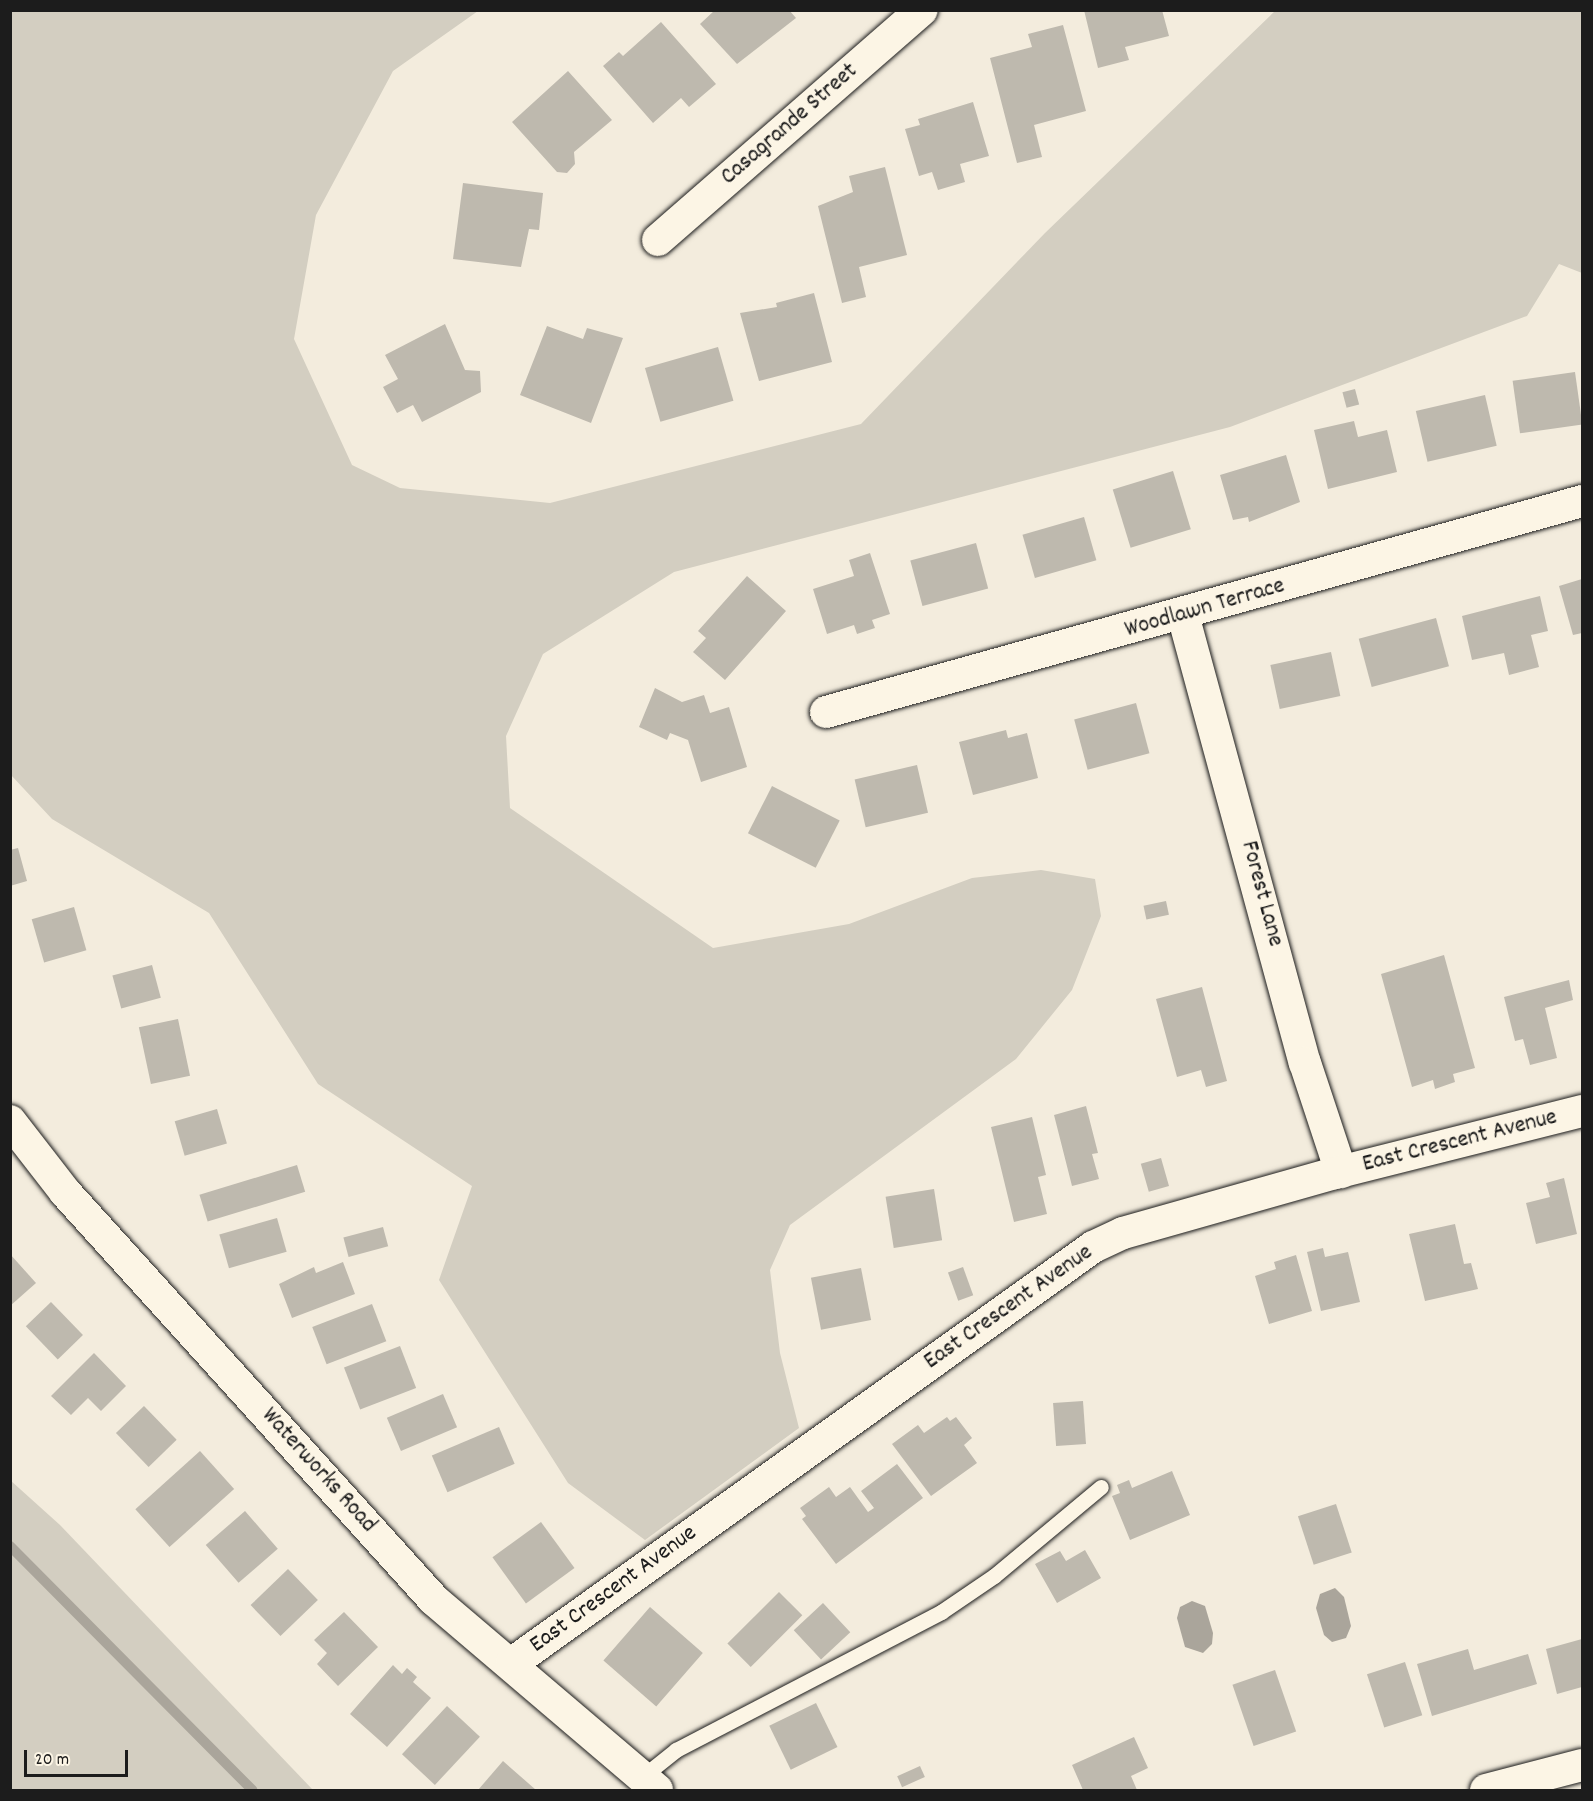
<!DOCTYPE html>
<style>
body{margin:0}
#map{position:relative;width:1593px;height:1801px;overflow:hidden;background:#f3ecdd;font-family:Dekko,sans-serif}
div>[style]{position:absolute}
.green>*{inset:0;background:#d3cec1}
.water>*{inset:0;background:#aaa59b}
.stream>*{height:10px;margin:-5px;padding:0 5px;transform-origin:5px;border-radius:5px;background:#aaa59b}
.building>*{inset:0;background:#beb9ae;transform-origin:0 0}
.roads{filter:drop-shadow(0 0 2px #1c1c1c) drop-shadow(0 0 2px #1c1c1c)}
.service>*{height:15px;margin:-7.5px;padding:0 7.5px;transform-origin:7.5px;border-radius:7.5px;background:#fcf5e5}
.minor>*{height:32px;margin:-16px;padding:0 16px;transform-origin:16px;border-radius:16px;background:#fcf5e5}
span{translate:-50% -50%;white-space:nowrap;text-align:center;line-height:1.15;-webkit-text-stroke:4.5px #fcf5e5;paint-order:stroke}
.street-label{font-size:24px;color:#1c1c1c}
.frame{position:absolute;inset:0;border:12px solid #1c1c1c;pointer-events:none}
.scale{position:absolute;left:24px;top:1750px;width:104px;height:27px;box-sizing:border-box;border:3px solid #1c1c1c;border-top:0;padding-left:8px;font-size:18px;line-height:21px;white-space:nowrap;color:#1c1c1c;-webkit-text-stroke:4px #fcf5e5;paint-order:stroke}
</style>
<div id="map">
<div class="green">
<div style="clip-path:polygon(11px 10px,478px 11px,393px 71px,316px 215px,294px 339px,352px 465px,400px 488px,550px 503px,861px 424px,1045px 233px,1275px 11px,1582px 11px,1582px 273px,1559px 264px,1527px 316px,1230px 427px,674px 572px,543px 654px,506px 736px,510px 808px,713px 948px,849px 924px,972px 878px,1041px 870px,1095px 879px,1101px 916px,1072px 990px,1016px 1059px,790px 1225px,770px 1270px,780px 1353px,799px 1428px,645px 1540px,568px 1483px,439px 1280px,472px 1186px,318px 1084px,209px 913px,52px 819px,11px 775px)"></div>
<div style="clip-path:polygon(10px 1480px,60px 1525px,313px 1790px,11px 1790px)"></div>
</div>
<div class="water">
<div style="clip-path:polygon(1335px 1588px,1344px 1597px,1351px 1626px,1346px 1638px,1332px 1642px,1324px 1635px,1316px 1608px,1320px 1594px)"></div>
<div style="clip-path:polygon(1192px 1601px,1205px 1606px,1213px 1633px,1212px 1644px,1203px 1653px,1185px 1647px,1177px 1618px,1180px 1607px)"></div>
</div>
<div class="stream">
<div style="left:10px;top:1546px;width:344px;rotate:45.2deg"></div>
</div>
<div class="building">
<div style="clip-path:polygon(715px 10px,789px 10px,796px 18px,737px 64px,700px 24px)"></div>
<div style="clip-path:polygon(1084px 10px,1162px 10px,1169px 36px,1125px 47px,1129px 60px,1098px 68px)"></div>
<div style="clip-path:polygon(661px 22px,716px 84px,689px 107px,681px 98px,653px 123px,603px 66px,619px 52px,623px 56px)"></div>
<div style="clip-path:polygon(1063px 25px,1086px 111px,1034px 125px,1042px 157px,1017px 163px,990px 58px,1032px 47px,1028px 34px)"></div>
<div style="clip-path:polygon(568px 71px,612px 120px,574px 152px,575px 164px,567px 173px,557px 172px,512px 122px)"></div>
<div style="clip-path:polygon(973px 102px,989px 156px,960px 164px,965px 182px,938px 190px,932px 172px,919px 176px,905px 129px,920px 125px,918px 119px)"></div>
<div style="clip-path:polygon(885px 167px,907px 255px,859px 267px,866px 297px,842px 303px,818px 206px,853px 192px,849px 176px)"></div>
<div style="clip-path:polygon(463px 183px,543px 193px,539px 230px,529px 229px,521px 267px,453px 259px)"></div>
<div style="clip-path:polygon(814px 293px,832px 362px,759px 381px,740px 313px,777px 307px,776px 303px)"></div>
<div style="clip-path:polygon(445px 324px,465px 370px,480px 371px,481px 392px,422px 422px,413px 405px,397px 413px,383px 387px,398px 379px,385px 355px)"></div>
<div style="clip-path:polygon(547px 326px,583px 339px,587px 328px,623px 338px,591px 423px,520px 395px)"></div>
<div style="left:718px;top:347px;width:56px;height:76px;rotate:74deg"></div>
<div style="left:1575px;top:372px;width:53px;height:63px;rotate:82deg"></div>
<div style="left:1355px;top:389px;width:16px;height:13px;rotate:75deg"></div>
<div style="left:1485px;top:395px;width:52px;height:71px;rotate:77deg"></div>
<div style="clip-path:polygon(1354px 421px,1358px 437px,1387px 430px,1397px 472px,1328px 489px,1314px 430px)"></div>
<div style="clip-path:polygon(1286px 455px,1300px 502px,1249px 522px,1248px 517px,1233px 520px,1220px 475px)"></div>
<div style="left:1173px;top:471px;width:61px;height:63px;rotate:73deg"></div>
<div style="left:1084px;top:517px;width:45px;height:64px;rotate:74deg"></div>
<div style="left:976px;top:543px;width:47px;height:68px;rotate:75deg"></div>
<div style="clip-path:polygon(870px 553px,890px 614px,872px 620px,875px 628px,857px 634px,854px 625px,827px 634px,813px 589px,854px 576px,849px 560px)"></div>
<div style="clip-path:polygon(747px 576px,786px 611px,725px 680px,693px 652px,706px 638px,698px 631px)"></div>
<div style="clip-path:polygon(1582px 579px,1582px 633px,1573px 635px,1559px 586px)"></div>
<div style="clip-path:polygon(1540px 596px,1548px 631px,1531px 635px,1539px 667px,1509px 675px,1504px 653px,1472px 660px,1462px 616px)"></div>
<div style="left:1436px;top:618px;width:50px;height:80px;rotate:75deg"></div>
<div style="left:1331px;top:652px;width:45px;height:62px;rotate:78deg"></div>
<div style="clip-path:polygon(655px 688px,682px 702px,704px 695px,710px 713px,729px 707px,747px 767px,701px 782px,688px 740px,670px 733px,667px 740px,639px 727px)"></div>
<div style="left:1136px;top:703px;width:52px;height:64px;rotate:75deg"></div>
<div style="clip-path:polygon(1006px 730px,1008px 738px,1027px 733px,1038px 778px,973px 795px,959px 742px)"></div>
<div style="left:917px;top:765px;width:49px;height:64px;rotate:77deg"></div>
<div style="left:772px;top:786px;width:76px;height:53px;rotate:27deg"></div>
<div style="clip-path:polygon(18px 848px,27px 881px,10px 886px,10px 850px)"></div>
<div style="left:1166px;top:901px;width:14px;height:23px;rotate:78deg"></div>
<div style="left:74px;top:907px;width:45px;height:44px;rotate:74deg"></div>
<div style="clip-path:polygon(1444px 955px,1475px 1068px,1453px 1074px,1455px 1082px,1435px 1089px,1433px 1080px,1412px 1087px,1381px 974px)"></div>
<div style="left:152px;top:965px;width:34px;height:41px;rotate:75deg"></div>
<div style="clip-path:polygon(1569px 980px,1573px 1000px,1545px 1008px,1557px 1058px,1530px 1065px,1523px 1039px,1515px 1041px,1504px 997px)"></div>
<div style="clip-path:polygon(1202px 987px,1227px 1081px,1206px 1087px,1201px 1070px,1177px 1077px,1156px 999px)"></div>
<div style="left:178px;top:1019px;width:58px;height:40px;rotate:78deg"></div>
<div style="clip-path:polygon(1086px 1106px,1098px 1153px,1092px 1154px,1099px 1179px,1072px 1186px,1054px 1115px)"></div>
<div style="left:217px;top:1109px;width:36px;height:44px;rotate:74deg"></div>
<div style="clip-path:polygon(1032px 1117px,1046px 1175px,1038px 1177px,1047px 1214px,1014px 1222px,991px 1127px)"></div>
<div style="left:1161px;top:1158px;width:29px;height:21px;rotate:74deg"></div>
<div style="left:297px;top:1165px;width:28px;height:102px;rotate:73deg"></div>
<div style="clip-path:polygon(1564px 1178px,1577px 1234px,1536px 1244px,1526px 1203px,1550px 1197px,1546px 1183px)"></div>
<div style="left:934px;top:1189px;width:52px;height:49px;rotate:81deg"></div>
<div style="left:277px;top:1218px;width:35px;height:60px;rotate:74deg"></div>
<div style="clip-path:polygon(1455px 1224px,1464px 1264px,1471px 1263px,1478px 1289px,1425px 1301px,1409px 1234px)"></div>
<div style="left:383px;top:1227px;width:20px;height:41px;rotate:75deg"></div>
<div style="clip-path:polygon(1323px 1248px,1325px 1257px,1348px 1252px,1360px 1302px,1321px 1311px,1307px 1252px)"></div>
<div style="clip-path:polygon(10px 1254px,36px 1283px,10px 1306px)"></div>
<div style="clip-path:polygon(1296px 1255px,1312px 1311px,1269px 1324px,1255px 1276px,1276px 1269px,1274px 1262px)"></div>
<div style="clip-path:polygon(343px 1262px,355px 1294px,292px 1318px,279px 1284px,314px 1267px,316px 1273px)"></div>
<div style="left:963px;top:1267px;width:30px;height:16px;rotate:70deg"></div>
<div style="left:861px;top:1268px;width:53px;height:51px;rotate:79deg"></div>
<div style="left:51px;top:1302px;width:46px;height:35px;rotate:46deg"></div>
<div style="left:372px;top:1304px;width:40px;height:64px;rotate:69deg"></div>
<div style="left:400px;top:1346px;width:45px;height:60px;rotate:69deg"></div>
<div style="clip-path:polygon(94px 1353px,126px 1386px,101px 1411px,88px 1398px,71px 1415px,51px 1396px)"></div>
<div style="left:443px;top:1394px;width:36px;height:61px;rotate:67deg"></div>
<div style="left:1083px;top:1401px;width:43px;height:30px;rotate:86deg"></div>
<div style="left:144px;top:1406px;width:47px;height:39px;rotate:46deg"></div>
<div style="clip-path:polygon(947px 1417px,950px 1421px,956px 1417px,972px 1438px,964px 1445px,977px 1463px,931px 1496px,892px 1444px,918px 1425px,924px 1433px)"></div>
<div style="left:499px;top:1427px;width:40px;height:73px;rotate:67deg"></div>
<div style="left:200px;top:1451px;width:51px;height:87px;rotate:48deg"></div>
<div style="clip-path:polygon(897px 1464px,923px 1498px,836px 1564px,802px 1519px,806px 1516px,800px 1508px,829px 1487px,836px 1497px,850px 1487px,868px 1512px,874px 1508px,861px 1491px)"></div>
<div style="clip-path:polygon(1172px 1471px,1190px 1515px,1130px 1540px,1112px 1496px,1120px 1493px,1117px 1485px,1129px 1480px,1132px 1488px)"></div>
<div style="left:1336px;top:1504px;width:51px;height:40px;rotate:72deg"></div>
<div style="left:245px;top:1511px;width:50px;height:52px;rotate:49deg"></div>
<div style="left:541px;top:1522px;width:57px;height:60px;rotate:54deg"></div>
<div style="clip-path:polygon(1085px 1550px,1101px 1578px,1057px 1603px,1035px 1564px,1060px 1551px,1066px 1561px)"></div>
<div style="left:288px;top:1569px;width:43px;height:52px;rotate:46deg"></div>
<div style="left:779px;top:1592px;width:33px;height:73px;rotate:45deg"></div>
<div style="left:823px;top:1603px;width:40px;height:40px;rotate:47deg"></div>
<div style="left:650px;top:1607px;width:70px;height:71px;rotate:41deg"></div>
<div style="clip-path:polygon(344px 1612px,378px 1647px,338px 1686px,317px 1664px,327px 1653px,314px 1640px)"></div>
<div style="clip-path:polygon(1582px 1639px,1582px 1687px,1557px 1694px,1546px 1649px)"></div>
<div style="clip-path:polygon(1468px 1649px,1474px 1670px,1528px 1654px,1537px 1684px,1432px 1716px,1417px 1664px)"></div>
<div style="left:1405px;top:1662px;width:56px;height:40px;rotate:72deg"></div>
<div style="clip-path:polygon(393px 1665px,402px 1674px,407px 1668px,417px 1677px,413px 1682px,431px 1698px,387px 1747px,350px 1714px)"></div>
<div style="left:1275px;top:1670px;width:65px;height:45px;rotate:71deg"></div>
<div style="left:816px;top:1703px;width:49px;height:52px;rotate:64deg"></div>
<div style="left:447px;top:1706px;width:45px;height:66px;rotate:43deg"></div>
<div style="clip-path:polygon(1134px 1737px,1148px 1768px,1131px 1776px,1137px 1790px,1083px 1790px,1072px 1765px)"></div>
<div style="clip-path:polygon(503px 1761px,536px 1790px,478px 1790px)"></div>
<div style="left:920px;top:1766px;width:12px;height:25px;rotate:66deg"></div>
</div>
<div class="roads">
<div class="service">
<div style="left:641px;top:1778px;width:45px;rotate:-38.7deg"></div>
<div style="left:676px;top:1750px;width:299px;rotate:-27.5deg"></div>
<div style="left:941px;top:1612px;width:64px;rotate:-34.2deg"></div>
<div style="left:994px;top:1576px;width:139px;rotate:-39.8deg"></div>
</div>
<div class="minor">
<div style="left:658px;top:240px;width:350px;rotate:-41.1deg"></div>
<div style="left:1183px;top:615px;width:464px;rotate:74.8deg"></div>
<div style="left:1305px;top:1063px;width:115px;rotate:71.7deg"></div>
<div style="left:826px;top:712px;width:785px;rotate:-15.59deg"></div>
<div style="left:10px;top:1121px;width:90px;rotate:52.2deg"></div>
<div style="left:65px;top:1192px;width:550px;rotate:47.87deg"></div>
<div style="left:434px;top:1600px;width:293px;rotate:40.4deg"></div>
<div style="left:511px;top:1664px;width:716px;rotate:-35.62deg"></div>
<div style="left:1093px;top:1247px;width:33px;rotate:-25deg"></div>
<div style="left:1123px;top:1233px;width:220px;rotate:-15.8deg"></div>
<div style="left:1335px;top:1173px;width:255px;rotate:-14.1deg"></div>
<div style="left:1486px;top:1790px;width:99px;rotate:-14.6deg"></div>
</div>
</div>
<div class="street-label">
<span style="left:790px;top:125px;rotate:-41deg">Casagrande Street</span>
<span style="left:1205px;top:609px;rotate:-16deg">Woodlawn Terrace</span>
<span style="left:1261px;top:894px;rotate:75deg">Forest Lane</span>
<span style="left:1460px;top:1142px;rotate:-14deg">East Crescent Avenue</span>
<span style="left:1009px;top:1308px;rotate:-35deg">East Crescent Avenue</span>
<span style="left:318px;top:1471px;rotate:48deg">Waterworks Road</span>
<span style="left:614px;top:1590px;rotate:-36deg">East Crescent Avenue</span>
</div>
<div class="frame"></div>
<div class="scale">20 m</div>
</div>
